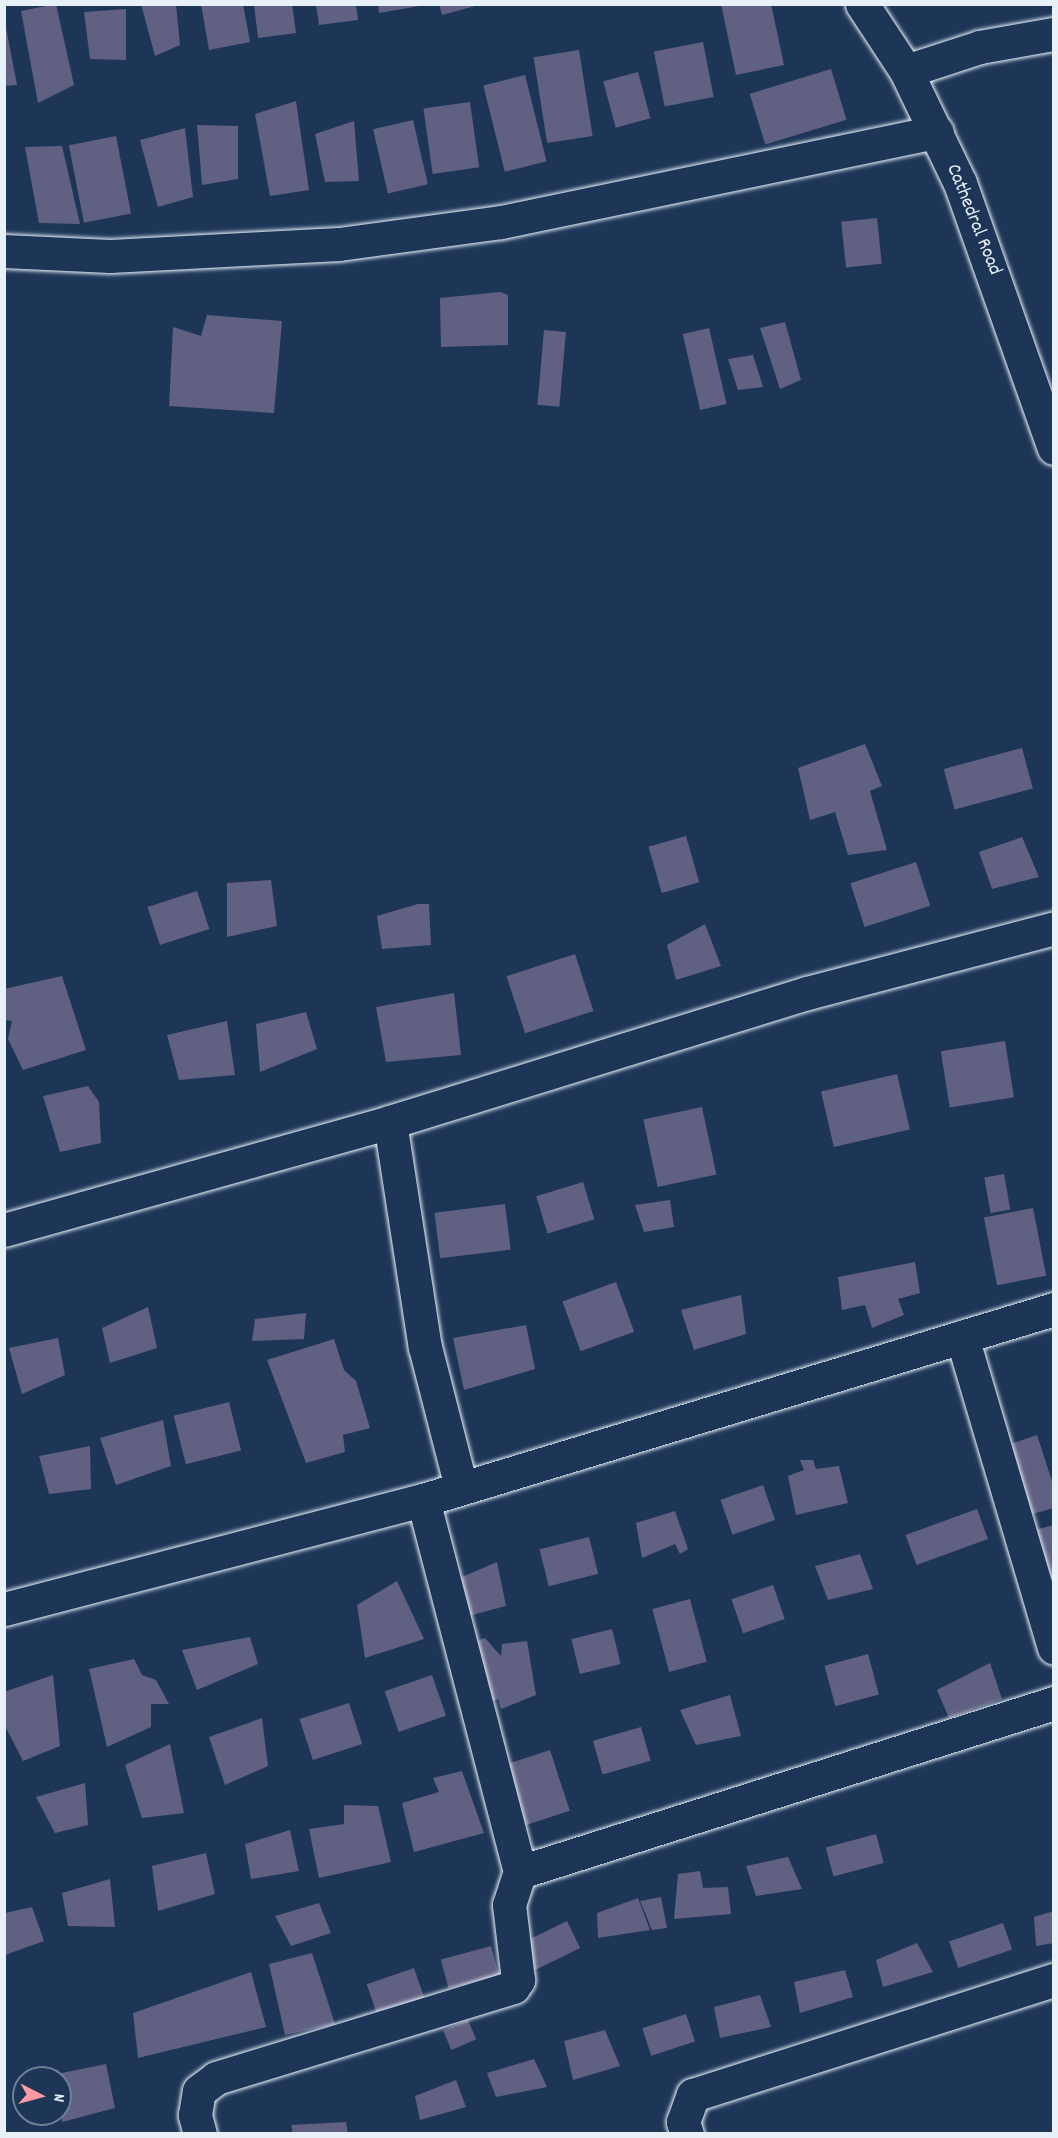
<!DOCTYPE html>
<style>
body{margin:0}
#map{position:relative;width:1058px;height:2138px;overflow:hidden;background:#1d3557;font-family:Dekko,sans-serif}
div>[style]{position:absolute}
.building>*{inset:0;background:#606082;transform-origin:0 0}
.roads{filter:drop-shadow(0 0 2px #e8f1f8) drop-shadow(0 0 2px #e8f1f8)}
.street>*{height:33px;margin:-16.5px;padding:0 16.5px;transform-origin:16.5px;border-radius:16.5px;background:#1d3557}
span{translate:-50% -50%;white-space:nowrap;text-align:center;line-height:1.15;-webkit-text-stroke:5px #1d3557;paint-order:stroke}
.street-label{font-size:20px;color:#e8f1f8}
.frame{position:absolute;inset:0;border:6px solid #e8f1f8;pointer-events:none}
.north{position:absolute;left:12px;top:2066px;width:60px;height:60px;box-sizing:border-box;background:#1d3557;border:2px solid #6e8097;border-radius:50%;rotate:96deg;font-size:16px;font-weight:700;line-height:24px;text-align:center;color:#e8f1f8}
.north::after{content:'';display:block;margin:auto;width:21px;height:27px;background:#ff9aa2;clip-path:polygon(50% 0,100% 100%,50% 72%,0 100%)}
</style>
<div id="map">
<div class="building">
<div style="clip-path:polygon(56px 4px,74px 85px,38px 103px,21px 11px)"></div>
<div style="clip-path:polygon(141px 4px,176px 4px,180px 45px,155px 56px)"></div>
<div style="clip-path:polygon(201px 4px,243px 4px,250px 42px,209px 50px)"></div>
<div style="clip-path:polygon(254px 4px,292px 4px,296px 33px,258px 38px)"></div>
<div style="clip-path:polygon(378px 4px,420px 4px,420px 6px,379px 13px)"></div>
<div style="clip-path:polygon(439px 4px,479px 4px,479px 5px,442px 15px)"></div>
<div style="clip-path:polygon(721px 4px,771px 4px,784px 65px,736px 75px)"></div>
<div style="clip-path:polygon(316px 5px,356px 5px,358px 20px,319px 25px)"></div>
<div style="clip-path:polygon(126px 9px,126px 60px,90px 59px,84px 12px)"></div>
<div style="clip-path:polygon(4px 17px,17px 85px,4px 86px)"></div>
<div style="left:703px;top:42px;width:56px;height:50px;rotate:79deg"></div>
<div style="left:579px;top:50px;width:87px;height:46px;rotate:81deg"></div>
<div style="left:831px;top:69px;width:53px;height:85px;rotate:73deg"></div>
<div style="left:638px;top:72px;width:48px;height:36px;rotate:75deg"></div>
<div style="left:525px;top:75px;width:89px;height:43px;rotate:76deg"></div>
<div style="clip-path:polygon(296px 101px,309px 190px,270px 196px,255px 114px)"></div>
<div style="left:470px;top:102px;width:66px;height:47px;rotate:82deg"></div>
<div style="left:413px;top:120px;width:66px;height:41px;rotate:77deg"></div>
<div style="clip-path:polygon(354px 121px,359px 181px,325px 182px,315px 134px)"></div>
<div style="clip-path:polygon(197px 125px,238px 126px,238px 179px,202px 185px)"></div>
<div style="clip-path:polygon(185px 128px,193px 197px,158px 207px,140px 140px)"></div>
<div style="left:116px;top:136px;width:79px;height:48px;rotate:79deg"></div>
<div style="clip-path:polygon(62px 146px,80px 224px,39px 223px,25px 147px)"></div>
<div style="left:877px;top:218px;width:46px;height:36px;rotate:84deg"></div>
<div style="clip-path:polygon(500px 292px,508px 295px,508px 345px,441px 347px,440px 298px)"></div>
<div style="clip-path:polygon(207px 315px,282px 321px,274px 413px,169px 406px,173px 327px,201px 336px)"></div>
<div style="clip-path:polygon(785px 322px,801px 380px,780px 389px,760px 328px)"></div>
<div style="left:709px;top:328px;width:78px;height:27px;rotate:77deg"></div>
<div style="left:544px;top:330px;width:22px;height:75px;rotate:5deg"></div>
<div style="clip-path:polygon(753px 355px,763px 387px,738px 390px,728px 359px)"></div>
<div style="clip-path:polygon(865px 744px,882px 786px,870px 791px,887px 850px,848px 855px,835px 812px,810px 820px,798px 768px)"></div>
<div style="left:1022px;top:748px;width:42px;height:81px;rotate:75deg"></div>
<div style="left:686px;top:836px;width:48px;height:39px;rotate:74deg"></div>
<div style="clip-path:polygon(1022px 837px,1039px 877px,992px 889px,979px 852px)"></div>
<div style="left:916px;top:862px;width:46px;height:69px;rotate:72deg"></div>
<div style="clip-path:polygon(271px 880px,277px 926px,227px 937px,227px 883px)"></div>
<div style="left:197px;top:891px;width:40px;height:52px;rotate:72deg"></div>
<div style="clip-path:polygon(418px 904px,429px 904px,431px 945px,382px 949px,377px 916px)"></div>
<div style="clip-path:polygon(705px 924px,721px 966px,676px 980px,667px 945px)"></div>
<div style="left:575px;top:954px;width:60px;height:72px;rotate:72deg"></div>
<div style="clip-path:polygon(62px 976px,86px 1050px,23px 1070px,8px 1039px,12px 1021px,4px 1020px,4px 989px)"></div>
<div style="clip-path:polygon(454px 993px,461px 1055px,386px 1062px,376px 1007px)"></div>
<div style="clip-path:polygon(306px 1012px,317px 1049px,260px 1072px,256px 1024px)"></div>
<div style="clip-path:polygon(227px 1021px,235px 1075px,179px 1080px,167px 1035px)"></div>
<div style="left:1005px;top:1041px;width:57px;height:65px;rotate:81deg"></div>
<div style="left:897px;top:1074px;width:57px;height:78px;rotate:77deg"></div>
<div style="clip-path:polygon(88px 1086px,99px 1102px,101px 1143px,60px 1152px,43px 1096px)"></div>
<div style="left:702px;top:1107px;width:69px;height:60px;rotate:78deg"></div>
<div style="left:1004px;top:1174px;width:36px;height:20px;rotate:80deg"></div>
<div style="left:583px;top:1182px;width:39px;height:49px;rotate:73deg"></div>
<div style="clip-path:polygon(670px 1200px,674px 1227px,644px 1232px,635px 1205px)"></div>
<div style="left:505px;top:1204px;width:46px;height:71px;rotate:83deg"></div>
<div style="left:1033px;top:1208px;width:69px;height:50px;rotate:79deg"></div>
<div style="clip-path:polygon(915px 1262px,920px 1293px,898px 1299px,904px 1315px,872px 1328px,865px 1305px,842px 1310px,838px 1277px)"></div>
<div style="left:616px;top:1282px;width:53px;height:57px;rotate:70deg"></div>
<div style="clip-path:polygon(741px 1295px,746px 1334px,694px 1350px,681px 1310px)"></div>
<div style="clip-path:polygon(148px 1307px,157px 1348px,110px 1363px,102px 1328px)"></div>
<div style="clip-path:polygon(306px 1313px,304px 1339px,252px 1341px,255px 1319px)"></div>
<div style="clip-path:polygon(526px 1325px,535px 1369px,464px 1390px,453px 1338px)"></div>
<div style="clip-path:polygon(58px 1338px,65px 1375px,22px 1394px,9px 1348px)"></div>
<div style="clip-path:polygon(334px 1339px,344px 1370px,356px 1381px,370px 1428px,343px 1435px,345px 1452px,306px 1463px,267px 1360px)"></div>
<div style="left:229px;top:1402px;width:50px;height:57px;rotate:76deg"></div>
<div style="clip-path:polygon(163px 1420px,171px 1466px,116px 1485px,100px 1438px)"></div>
<div style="clip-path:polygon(1037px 1435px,1054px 1487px,1054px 1508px,1025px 1516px,1002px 1447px)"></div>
<div style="clip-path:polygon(90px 1446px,91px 1489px,49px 1494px,39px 1456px)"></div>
<div style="clip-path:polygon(800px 1460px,813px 1460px,816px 1469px,839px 1466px,848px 1503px,796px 1515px,788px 1476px,804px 1470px)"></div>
<div style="left:763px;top:1485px;width:37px;height:45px;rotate:71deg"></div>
<div style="left:977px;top:1509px;width:32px;height:76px;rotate:70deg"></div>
<div style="clip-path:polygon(675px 1511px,688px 1549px,680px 1554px,675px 1544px,642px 1558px,636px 1523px)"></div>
<div style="clip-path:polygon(1054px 1525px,1054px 1576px,1051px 1578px,1035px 1530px)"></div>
<div style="left:589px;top:1537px;width:38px;height:51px;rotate:76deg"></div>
<div style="clip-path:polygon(860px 1554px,873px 1589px,828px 1600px,815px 1566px)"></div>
<div style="clip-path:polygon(497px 1562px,506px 1606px,465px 1617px,448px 1583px)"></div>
<div style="clip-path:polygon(397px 1581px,424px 1639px,365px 1658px,357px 1605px)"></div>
<div style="left:773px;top:1585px;width:36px;height:44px;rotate:71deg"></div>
<div style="left:690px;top:1599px;width:65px;height:39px;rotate:75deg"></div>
<div style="left:612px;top:1629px;width:36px;height:42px;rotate:76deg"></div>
<div style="clip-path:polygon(250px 1637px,258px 1664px,197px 1690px,182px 1650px)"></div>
<div style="clip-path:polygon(485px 1638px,501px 1656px,502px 1644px,527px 1641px,536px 1695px,501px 1709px,498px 1699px,479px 1705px,468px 1644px)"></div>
<div style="left:868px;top:1654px;width:42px;height:45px;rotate:75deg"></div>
<div style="clip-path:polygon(134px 1659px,142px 1675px,156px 1680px,169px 1704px,151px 1704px,151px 1727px,107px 1747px,89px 1669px)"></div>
<div style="clip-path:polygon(990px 1663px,1002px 1699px,949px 1718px,937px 1690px)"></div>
<div style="clip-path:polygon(53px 1675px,60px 1746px,23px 1761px,4px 1724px,4px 1692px)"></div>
<div style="left:432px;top:1675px;width:43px;height:50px;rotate:71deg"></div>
<div style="clip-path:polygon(730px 1695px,741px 1736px,696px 1745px,680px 1710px)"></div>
<div style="left:349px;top:1703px;width:43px;height:52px;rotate:72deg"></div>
<div style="clip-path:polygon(262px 1718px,268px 1766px,225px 1785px,209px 1737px)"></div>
<div style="left:641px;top:1727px;width:35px;height:50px;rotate:74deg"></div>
<div style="clip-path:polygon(170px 1744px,184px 1813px,142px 1818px,125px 1765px)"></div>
<div style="left:550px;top:1750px;width:64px;height:46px;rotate:72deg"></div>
<div style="clip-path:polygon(462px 1771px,484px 1833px,414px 1852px,402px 1803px,439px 1792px,433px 1778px)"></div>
<div style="clip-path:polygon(85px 1783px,88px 1825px,55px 1833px,36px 1797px)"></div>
<div style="clip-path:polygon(344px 1805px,378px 1806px,391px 1862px,319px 1878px,309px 1829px,344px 1824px)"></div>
<div style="clip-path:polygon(290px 1830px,299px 1871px,251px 1879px,245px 1844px)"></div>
<div style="left:876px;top:1834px;width:30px;height:52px;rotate:75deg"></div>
<div style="clip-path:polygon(206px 1853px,215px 1894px,158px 1911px,152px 1866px)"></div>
<div style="clip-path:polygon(788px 1857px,802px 1889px,756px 1896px,746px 1866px)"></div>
<div style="clip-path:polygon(700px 1871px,703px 1888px,728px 1887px,731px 1914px,674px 1919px,678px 1874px)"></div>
<div style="clip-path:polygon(110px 1879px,115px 1927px,68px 1926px,62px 1893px)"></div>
<div style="clip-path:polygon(661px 1897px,667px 1928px,652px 1930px,640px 1901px)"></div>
<div style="clip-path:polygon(638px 1898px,650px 1930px,598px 1938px,597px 1913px)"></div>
<div style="clip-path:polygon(319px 1903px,331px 1933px,291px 1946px,275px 1916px)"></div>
<div style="clip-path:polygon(32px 1907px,44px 1941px,5px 1955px,5px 1913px)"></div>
<div style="clip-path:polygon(1054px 1911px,1054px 1943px,1036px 1946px,1034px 1917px)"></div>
<div style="left:567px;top:1921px;width:30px;height:54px;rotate:64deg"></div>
<div style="left:1003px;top:1923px;width:28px;height:57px;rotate:71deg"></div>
<div style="clip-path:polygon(917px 1943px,933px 1972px,883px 1987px,876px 1960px)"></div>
<div style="left:491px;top:1946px;width:30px;height:52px;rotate:75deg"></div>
<div style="clip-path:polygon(312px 1953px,335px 2024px,285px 2035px,269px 1964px)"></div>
<div style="left:414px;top:1968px;width:34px;height:50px;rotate:71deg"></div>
<div style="clip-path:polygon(845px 1970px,853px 1997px,800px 2013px,794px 1982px)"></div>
<div style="clip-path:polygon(251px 1972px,266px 2027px,138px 2058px,133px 2013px)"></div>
<div style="clip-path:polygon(760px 1995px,771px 2027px,720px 2038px,714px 2007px)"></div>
<div style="left:686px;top:2014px;width:29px;height:46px;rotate:72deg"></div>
<div style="left:468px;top:2020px;width:21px;height:27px;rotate:67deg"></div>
<div style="clip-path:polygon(605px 2030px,620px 2066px,573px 2080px,564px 2041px)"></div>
<div style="clip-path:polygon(534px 2059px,547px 2087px,496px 2097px,487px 2073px)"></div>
<div style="clip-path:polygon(106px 2064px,115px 2108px,62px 2122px,60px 2078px,52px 2075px)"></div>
<div style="clip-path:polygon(456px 2080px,466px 2107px,420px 2120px,415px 2096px)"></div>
<div style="clip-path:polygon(346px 2122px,348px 2134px,293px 2134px,291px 2125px)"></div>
</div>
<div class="roads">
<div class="street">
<div style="left:862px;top:4px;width:80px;rotate:56.7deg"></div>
<div style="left:906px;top:71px;width:124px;rotate:64.3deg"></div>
<div style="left:960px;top:183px;width:281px;rotate:70.5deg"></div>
<div style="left:906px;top:71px;width:78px;rotate:-18deg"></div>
<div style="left:980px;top:47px;width:75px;rotate:-10deg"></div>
<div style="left:4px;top:251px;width:106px;rotate:2.7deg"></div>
<div style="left:110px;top:256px;width:229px;rotate:-3deg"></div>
<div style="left:339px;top:244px;width:163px;rotate:-7.7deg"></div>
<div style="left:501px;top:222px;width:445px;rotate:-11.7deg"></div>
<div style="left:390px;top:1122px;width:228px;rotate:81.2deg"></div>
<div style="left:425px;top:1347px;width:145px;rotate:75.6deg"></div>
<div style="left:4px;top:1230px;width:401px;rotate:-15.6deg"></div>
<div style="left:390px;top:1122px;width:436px;rotate:-17.2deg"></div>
<div style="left:807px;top:993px;width:255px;rotate:-14.7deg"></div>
<div style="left:962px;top:1337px;width:324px;rotate:73.5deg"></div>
<div style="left:4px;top:1609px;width:433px;rotate:-14.6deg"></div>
<div style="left:423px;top:1500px;width:659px;rotate:-16.84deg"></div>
<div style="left:520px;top:1872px;width:560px;rotate:-17.56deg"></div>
<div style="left:200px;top:2134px;width:20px;rotate:-105deg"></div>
<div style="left:195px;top:2115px;width:24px;rotate:-81deg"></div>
<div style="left:199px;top:2091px;width:21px;rotate:-37deg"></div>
<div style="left:216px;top:2078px;width:311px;rotate:-17deg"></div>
<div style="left:513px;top:1987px;width:9px;rotate:-54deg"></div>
<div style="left:518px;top:1980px;width:76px;rotate:-96.8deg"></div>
<div style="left:509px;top:1905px;width:35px;rotate:-72deg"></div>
<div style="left:520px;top:1872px;width:384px;rotate:-104.6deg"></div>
<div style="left:687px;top:2134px;width:13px;rotate:-108deg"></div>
<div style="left:683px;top:2122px;width:29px;rotate:-70deg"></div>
<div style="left:693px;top:2095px;width:379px;rotate:-17.7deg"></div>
</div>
</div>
<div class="street-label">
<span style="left:973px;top:220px;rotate:68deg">Cathedral Road</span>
</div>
<div class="frame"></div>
<div class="north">N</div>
</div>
